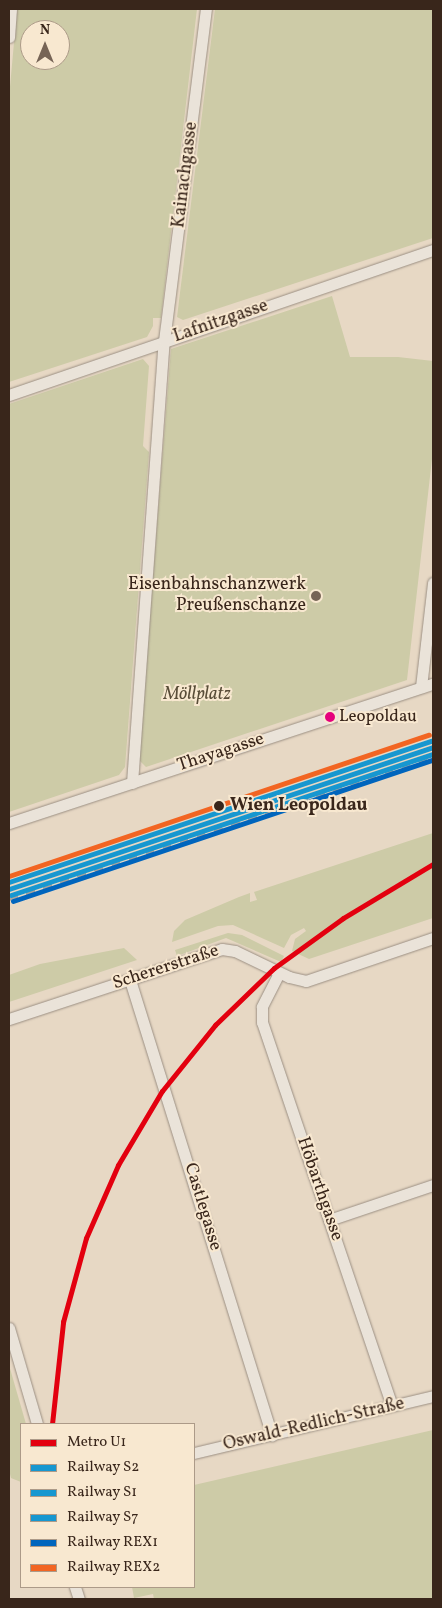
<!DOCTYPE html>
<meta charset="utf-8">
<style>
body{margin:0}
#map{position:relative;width:442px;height:1608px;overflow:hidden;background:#e7d8c4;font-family:Vollkorn,serif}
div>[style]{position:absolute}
.green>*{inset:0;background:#cdcba7}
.roads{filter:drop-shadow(0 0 1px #9b8f83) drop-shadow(0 0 1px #9b8f83)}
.street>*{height:11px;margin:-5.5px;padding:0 5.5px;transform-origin:5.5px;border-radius:5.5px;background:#eae3d9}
.rail>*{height:4px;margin-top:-2px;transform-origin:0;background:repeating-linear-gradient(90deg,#aba39b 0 9px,transparent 0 18px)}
.rail-1>*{height:5px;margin:-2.5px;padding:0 2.5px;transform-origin:2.5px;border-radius:2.5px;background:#1797d0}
.rail-2>*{height:5px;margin:-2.5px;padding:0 2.5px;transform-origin:2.5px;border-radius:2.5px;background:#1797d0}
.rail-3>*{height:5px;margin:-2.5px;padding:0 2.5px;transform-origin:2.5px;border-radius:2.5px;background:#1797d0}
.rail-4>*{height:5px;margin:-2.5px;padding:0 2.5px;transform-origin:2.5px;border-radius:2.5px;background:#0065bd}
.rail-5>*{height:5px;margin:-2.5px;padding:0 2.5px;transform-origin:2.5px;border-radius:2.5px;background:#f26522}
.metro-1>*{height:5px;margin:-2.5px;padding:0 2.5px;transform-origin:2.5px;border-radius:2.5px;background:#e3000f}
.dots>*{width:14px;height:14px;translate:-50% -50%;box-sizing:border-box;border:2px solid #f8e8d0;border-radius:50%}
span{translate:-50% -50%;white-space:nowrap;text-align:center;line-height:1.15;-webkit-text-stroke:4px #f8e8d0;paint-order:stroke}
.bus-label{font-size:17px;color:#39261b}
.left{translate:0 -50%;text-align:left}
.street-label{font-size:18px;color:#39261b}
.poi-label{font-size:18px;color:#39261b}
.right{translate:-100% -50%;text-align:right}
.park-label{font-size:18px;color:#594d38;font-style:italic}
.stop-label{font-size:18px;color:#39261b;font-weight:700}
.frame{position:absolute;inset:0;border:10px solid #39261b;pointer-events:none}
.legend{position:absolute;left:20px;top:1423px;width:175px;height:165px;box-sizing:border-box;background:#f8e8d0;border:1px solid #ac9a88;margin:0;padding:6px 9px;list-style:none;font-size:15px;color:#39261b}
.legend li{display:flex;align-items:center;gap:10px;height:25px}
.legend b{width:25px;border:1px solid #ac9a88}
.north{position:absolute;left:20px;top:20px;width:50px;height:50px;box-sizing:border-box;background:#f8e8d0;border:1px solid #ac9a88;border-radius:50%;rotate:0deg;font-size:14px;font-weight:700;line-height:20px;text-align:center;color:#39261b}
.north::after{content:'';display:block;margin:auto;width:18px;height:22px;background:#766456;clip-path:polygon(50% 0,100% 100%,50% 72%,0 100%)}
</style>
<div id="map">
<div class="green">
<div style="clip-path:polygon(evenodd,17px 9px,197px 9px,161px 318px,153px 318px,153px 326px,147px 337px,9px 382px,9px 98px,17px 9px,30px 30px,60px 30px,60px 60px,30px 60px,30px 30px)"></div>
<div style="clip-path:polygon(215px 9px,433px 9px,433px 238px,183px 320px,177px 317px)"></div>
<div style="clip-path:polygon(332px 296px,350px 357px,398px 357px,433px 361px,433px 450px,407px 680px,146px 767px,138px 759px,171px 349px)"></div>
<div style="clip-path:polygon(143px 359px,149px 366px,143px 446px,149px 452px,125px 767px,119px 775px,9px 812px,9px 404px)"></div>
<div style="clip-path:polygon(433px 833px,433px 918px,309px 959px,292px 951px,295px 939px,306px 931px,304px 928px,291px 935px,284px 948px,233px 925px,218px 926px,172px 942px,174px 931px,185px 920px,239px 897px,250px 893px,250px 902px,257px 900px,254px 892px)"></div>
<div style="clip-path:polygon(228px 933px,242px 935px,284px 956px,281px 962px,226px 938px,177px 956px,175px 950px)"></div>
<div style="clip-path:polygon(124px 948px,137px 960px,9px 1002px,9px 975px,40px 964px)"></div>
<div style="clip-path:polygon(9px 1365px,26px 1424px,21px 1424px,21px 1482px,11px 1478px,9px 1470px)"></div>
<div style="clip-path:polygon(433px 1430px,433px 1599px,154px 1599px,153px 1594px,134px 1598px,132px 1587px,194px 1587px,194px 1485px)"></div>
</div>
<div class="roads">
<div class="street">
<div style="left:9px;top:37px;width:28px;rotate:-86deg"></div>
<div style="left:9px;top:395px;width:448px;rotate:-18.9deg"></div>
<div style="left:421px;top:687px;width:105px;rotate:-83.4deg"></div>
<div style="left:132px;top:783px;width:443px;rotate:-85.9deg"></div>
<div style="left:164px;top:341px;width:335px;rotate:-82.8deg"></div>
<div style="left:9px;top:823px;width:446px;rotate:-18.2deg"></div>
<div style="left:279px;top:973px;width:38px;rotate:117deg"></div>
<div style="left:262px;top:1007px;width:15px;rotate:90deg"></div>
<div style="left:262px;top:1022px;width:405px;rotate:71.3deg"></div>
<div style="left:130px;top:980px;width:477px;rotate:72.7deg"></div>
<div style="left:9px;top:1019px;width:224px;rotate:-18.2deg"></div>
<div style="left:222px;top:949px;width:13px;rotate:9deg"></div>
<div style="left:235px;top:951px;width:60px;rotate:25.7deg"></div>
<div style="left:289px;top:977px;width:17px;rotate:13deg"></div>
<div style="left:306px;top:981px;width:134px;rotate:-18.7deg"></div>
<div style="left:329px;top:1220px;width:110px;rotate:-18.6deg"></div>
<div style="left:9px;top:1328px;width:100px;rotate:73.7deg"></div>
<div style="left:194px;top:1453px;width:246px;rotate:-13.4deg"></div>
<div style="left:75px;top:1587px;width:13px;rotate:72deg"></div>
</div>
</div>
<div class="rail">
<div style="left:9px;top:899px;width:447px;rotate:-18.5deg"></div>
</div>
<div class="rail-1">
<div style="left:9px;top:889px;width:447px;rotate:-18.5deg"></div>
</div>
<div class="rail-2">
<div style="left:11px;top:895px;width:445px;rotate:-18.5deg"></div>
</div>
<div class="rail-3">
<div style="left:9px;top:882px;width:445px;rotate:-18.5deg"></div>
</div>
<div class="rail-4">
<div style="left:13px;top:901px;width:443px;rotate:-18.6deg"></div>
</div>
<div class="rail-5">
<div style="left:9px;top:876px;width:443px;rotate:-18.6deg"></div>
</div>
<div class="metro-1">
<div style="left:52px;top:1424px;width:103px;rotate:-83.8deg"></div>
<div style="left:63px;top:1322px;width:87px;rotate:-74.7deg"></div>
<div style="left:86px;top:1238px;width:80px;rotate:-66.3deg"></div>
<div style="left:118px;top:1165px;width:86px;rotate:-59.3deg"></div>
<div style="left:162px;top:1091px;width:85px;rotate:-51.2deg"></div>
<div style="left:215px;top:1025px;width:82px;rotate:-44deg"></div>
<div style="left:274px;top:968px;width:85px;rotate:-35.9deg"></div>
<div style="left:343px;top:918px;width:105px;rotate:-31deg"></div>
</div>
<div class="dots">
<div style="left:316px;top:596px;background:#766456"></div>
<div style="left:330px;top:717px;background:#e5007d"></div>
<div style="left:219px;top:806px;background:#39261b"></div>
</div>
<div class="bus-label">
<span class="left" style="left:339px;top:717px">Leopoldau</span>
</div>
<div class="street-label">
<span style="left:186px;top:175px;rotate:-83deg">Kainachgasse</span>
<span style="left:221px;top:322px;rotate:-19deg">Lafnitzgasse</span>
<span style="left:221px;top:753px;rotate:-18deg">Thayagasse</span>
<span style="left:166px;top:968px;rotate:-18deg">Schererstraße</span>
<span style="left:319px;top:1189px;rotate:71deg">Höbarthgasse</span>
<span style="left:202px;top:1207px;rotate:73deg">Castlegasse</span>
<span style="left:314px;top:1425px;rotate:-13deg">Oswald-Redlich-Straße</span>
</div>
<div class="poi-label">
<span class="right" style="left:306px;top:596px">Eisenbahnschanzwerk<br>Preußenschanze</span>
</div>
<div class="park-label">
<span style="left:197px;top:695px">Möllplatz</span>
</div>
<div class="stop-label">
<span class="left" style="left:230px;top:806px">Wien Leopoldau</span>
</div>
<div class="frame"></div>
<ul class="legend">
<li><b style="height:6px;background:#e3000f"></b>Metro U1</li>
<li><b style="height:6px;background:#1797d0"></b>Railway S2</li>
<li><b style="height:6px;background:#1797d0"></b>Railway S1</li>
<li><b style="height:6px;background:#1797d0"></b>Railway S7</li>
<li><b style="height:6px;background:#0065bd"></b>Railway REX1</li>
<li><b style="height:6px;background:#f26522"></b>Railway REX2</li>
</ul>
<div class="north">N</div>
</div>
